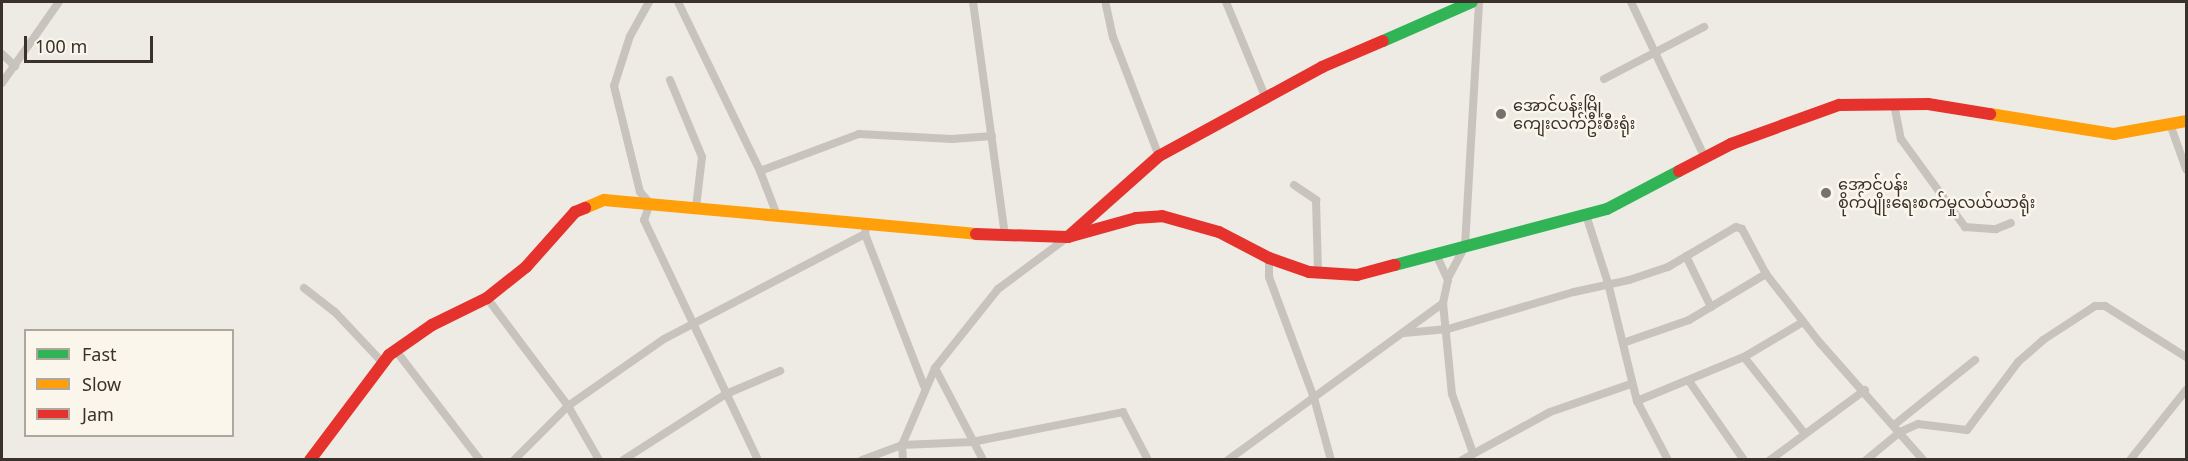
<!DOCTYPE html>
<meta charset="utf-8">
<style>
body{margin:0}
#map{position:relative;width:2188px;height:461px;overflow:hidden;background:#eeebe4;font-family:"Noto Sans","Noto Sans Myanmar",sans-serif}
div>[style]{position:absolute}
.street>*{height:8px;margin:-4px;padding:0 4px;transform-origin:4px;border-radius:4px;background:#c8c3bd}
.fast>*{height:12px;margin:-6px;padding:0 6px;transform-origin:6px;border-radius:6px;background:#30b455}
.slow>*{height:12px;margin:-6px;padding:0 6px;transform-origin:6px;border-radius:6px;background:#ff9f0a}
.jam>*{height:12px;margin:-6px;padding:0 6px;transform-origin:6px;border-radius:6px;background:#e5322d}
.dots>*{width:16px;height:16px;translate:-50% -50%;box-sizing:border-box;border:3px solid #faf6ec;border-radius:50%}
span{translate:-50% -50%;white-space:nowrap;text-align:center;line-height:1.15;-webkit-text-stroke:5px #faf6ec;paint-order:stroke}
.poi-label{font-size:16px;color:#39312a}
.left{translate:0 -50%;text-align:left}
.frame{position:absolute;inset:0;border:3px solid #39312a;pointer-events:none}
.legend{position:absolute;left:24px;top:329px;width:210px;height:108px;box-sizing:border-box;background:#faf6ec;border:2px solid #ada79e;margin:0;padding:8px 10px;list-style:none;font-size:18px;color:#39312a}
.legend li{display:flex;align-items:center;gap:12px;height:30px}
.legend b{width:30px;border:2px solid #ada79e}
.scale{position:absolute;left:24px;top:36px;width:129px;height:27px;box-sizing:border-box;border:3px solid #39312a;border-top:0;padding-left:8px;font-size:18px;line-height:21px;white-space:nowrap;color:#39312a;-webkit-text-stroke:4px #faf6ec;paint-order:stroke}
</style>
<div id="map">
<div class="street">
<div style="left:649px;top:2px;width:39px;rotate:119deg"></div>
<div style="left:630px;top:36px;width:52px;rotate:107.7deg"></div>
<div style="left:614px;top:86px;width:109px;rotate:76.2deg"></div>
<div style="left:640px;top:192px;width:15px;rotate:48deg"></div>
<div style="left:650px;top:203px;width:18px;rotate:109deg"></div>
<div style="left:644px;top:220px;width:266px;rotate:64.6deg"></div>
<div style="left:678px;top:2px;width:188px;rotate:64.1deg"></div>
<div style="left:760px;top:171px;width:47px;rotate:68.9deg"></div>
<div style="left:973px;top:2px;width:236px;rotate:82.2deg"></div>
<div style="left:1226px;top:2px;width:102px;rotate:67.5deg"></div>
<div style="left:1631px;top:2px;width:173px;rotate:64.6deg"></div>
<div style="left:1106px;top:5px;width:33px;rotate:78deg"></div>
<div style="left:1113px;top:37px;width:128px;rotate:68.9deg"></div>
<div style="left:2px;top:54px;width:18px;rotate:43deg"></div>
<div style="left:1604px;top:79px;width:113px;rotate:-27.5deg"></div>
<div style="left:670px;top:80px;width:83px;rotate:67.4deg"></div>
<div style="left:702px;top:157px;width:50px;rotate:96.8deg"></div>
<div style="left:2px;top:83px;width:99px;rotate:-54.9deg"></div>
<div style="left:1894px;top:104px;width:36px;rotate:79deg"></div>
<div style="left:1901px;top:139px;width:109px;rotate:54deg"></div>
<div style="left:1965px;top:227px;width:31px;rotate:4deg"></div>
<div style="left:1996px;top:229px;width:16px;rotate:-22deg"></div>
<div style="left:2170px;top:124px;width:48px;rotate:70.4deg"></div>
<div style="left:760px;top:171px;width:106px;rotate:-20.5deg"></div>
<div style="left:859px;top:134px;width:93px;rotate:3.1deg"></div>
<div style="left:952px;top:139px;width:40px;rotate:-4.3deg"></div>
<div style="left:1294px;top:185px;width:27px;rotate:34deg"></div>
<div style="left:1316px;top:200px;width:73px;rotate:88.4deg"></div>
<div style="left:1586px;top:215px;width:71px;rotate:72.1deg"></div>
<div style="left:1608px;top:283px;width:122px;rotate:76.2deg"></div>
<div style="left:1637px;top:401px;width:67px;rotate:62.3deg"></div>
<div style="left:865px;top:234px;width:163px;rotate:68.8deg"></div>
<div style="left:1686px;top:256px;width:57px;rotate:63.9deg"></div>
<div style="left:1269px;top:258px;width:19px;rotate:90deg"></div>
<div style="left:1269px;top:277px;width:129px;rotate:69.6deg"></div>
<div style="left:1314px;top:398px;width:64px;rotate:74.7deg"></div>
<div style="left:1448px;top:278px;width:36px;rotate:-62deg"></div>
<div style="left:1465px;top:246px;width:244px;rotate:-86.7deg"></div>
<div style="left:304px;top:288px;width:39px;rotate:38deg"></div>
<div style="left:335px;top:312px;width:70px;rotate:46.7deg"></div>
<div style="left:487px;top:298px;width:135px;rotate:53.1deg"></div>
<div style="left:568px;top:406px;width:62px;rotate:60.1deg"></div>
<div style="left:1443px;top:303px;width:91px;rotate:84.4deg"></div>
<div style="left:1452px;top:394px;width:63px;rotate:70.4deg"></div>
<div style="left:1404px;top:333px;width:44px;rotate:-5.2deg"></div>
<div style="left:1448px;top:329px;width:131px;rotate:-16.4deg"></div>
<div style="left:1574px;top:292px;width:56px;rotate:-12.3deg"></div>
<div style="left:1629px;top:280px;width:41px;rotate:-18.4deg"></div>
<div style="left:1668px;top:267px;width:79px;rotate:-30.5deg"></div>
<div style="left:1736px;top:227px;width:6px;rotate:18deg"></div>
<div style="left:1742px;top:229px;width:51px;rotate:61.9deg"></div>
<div style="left:1766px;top:274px;width:88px;rotate:52deg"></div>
<div style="left:1820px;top:343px;width:156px;rotate:48.6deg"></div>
<div style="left:1623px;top:343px;width:70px;rotate:-19.2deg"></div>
<div style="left:1689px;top:320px;width:90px;rotate:-30.9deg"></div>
<div style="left:397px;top:352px;width:136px;rotate:52.5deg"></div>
<div style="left:1744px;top:357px;width:98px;rotate:51.6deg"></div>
<div style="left:935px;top:368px;width:104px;rotate:62.4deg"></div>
<div style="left:1689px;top:381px;width:96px;rotate:55.2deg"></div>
<div style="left:1637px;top:401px;width:116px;rotate:-22.4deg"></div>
<div style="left:1744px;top:357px;width:69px;rotate:-30.7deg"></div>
<div style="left:1894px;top:425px;width:104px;rotate:-38.7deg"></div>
<div style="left:514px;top:460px;width:76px;rotate:-45deg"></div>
<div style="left:568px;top:406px;width:117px;rotate:-34.9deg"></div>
<div style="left:664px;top:339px;width:227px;rotate:-27.6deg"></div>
<div style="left:865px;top:234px;width:11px;rotate:-80deg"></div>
<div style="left:623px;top:460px;width:122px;rotate:-32.7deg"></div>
<div style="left:726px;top:394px;width:59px;rotate:-23.1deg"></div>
<div style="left:862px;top:460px;width:43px;rotate:-20.6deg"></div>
<div style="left:902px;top:445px;width:70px;rotate:-2.5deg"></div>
<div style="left:972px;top:442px;width:154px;rotate:-11.2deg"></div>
<div style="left:1123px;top:412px;width:54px;rotate:62.5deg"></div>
<div style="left:903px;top:460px;width:15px;rotate:-94deg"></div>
<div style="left:902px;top:445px;width:84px;rotate:-66.8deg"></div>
<div style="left:935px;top:368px;width:101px;rotate:-51.4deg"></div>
<div style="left:998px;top:289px;width:87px;rotate:-36.6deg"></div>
<div style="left:1228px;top:460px;width:266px;rotate:-36.1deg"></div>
<div style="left:1443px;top:303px;width:24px;rotate:-78deg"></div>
<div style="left:1448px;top:280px;width:26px;rotate:-115deg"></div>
<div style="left:1462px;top:460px;width:100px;rotate:-28.6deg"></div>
<div style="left:1550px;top:412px;width:86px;rotate:-19.1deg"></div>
<div style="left:1770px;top:460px;width:118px;rotate:-36.4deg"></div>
<div style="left:1866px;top:460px;width:44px;rotate:-39.5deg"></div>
<div style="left:1900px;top:432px;width:20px;rotate:-24deg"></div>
<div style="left:1918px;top:424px;width:49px;rotate:7deg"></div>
<div style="left:1967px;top:430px;width:85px;rotate:-53.1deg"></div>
<div style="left:2018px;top:362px;width:33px;rotate:-41deg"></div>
<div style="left:2043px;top:340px;width:62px;rotate:-33.2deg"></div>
<div style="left:2095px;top:306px;width:10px"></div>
<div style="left:2105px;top:306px;width:96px;rotate:32.2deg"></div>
<div style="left:2130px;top:460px;width:90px;rotate:-51.3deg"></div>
</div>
<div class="fast">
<div style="left:1383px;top:41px;width:97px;rotate:-23.7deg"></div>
<div style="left:1395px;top:265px;width:219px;rotate:-14.8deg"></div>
<div style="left:1607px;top:209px;width:81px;rotate:-27.8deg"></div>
</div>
<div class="slow">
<div style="left:1990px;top:114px;width:126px;rotate:9.2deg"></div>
<div style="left:2114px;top:134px;width:73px;rotate:-10.2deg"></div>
<div style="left:585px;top:208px;width:21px;rotate:-23deg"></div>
<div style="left:604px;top:200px;width:374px;rotate:5.2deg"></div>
</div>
<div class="jam">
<div style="left:1679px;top:171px;width:59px;rotate:-27.4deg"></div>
<div style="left:1731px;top:144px;width:115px;rotate:-19.9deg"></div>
<div style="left:1839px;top:105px;width:89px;rotate:-0.6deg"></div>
<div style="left:1928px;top:104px;width:63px;rotate:9.2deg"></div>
<div style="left:976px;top:234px;width:92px;rotate:1.9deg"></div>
<div style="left:1068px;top:237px;width:71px;rotate:-15.6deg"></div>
<div style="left:1136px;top:218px;width:26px;rotate:-4deg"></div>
<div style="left:1162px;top:216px;width:59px;rotate:15.7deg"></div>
<div style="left:1219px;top:232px;width:56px;rotate:27.5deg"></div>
<div style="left:1269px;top:258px;width:42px;rotate:19.3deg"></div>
<div style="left:1309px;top:272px;width:48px;rotate:3.6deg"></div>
<div style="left:1357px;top:275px;width:39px;rotate:-15deg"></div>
<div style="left:1069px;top:236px;width:120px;rotate:-41.6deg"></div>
<div style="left:1159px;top:156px;width:186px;rotate:-28.6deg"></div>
<div style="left:1322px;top:67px;width:66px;rotate:-23.1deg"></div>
<div style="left:310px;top:460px;width:131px;rotate:-53deg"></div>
<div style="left:389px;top:355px;width:52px;rotate:-34.9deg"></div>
<div style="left:432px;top:325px;width:61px;rotate:-26.1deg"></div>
<div style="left:487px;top:298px;width:50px;rotate:-38.5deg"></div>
<div style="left:526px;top:267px;width:74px;rotate:-48.3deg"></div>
<div style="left:575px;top:212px;width:11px;rotate:-22deg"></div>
</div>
<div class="dots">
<div style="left:1501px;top:114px;background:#78726b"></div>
<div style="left:1826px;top:193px;background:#78726b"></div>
</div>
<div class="poi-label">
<span class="left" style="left:1513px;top:114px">အောင်ပန်းမြို့<br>ကျေးလက်ဦးစီးရုံး</span>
<span class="left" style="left:1838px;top:193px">အောင်ပန်း<br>စိုက်ပျိုးရေးစက်မှုလယ်ယာရုံး</span>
</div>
<div class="frame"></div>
<ul class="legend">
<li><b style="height:8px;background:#30b455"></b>Fast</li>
<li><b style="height:8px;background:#ff9f0a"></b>Slow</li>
<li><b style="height:8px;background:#e5322d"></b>Jam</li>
</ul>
<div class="scale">100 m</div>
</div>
